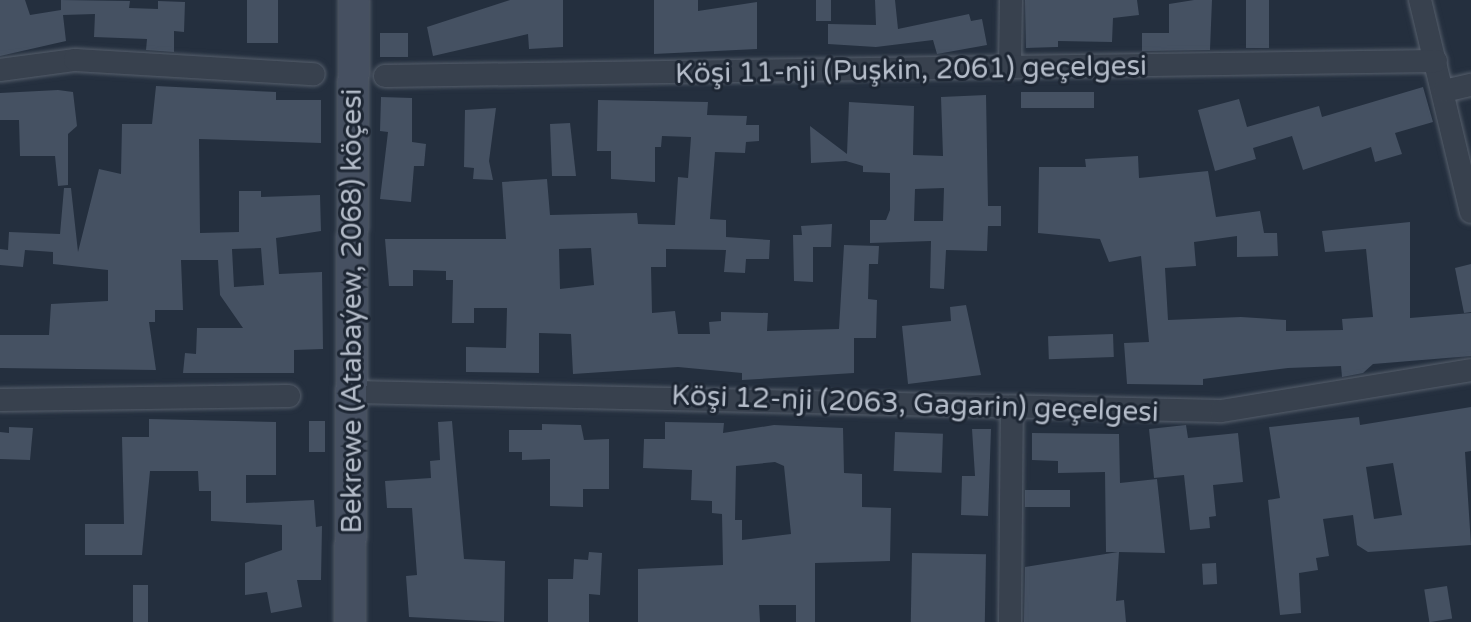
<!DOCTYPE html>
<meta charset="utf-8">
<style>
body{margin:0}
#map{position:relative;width:1471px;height:622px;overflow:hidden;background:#242f3e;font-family:"Varela Round",sans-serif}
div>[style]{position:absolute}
.building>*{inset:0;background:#455162;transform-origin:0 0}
.roads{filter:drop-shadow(0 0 2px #565f6c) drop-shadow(0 0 2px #565f6c)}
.street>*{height:22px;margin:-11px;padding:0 11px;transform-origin:11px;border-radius:11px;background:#38414e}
.secondary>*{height:30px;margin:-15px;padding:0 15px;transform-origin:15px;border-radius:15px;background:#465061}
span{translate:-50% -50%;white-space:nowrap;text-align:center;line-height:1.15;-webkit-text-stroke:6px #1d2633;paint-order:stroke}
.street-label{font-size:28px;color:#b4bcc9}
</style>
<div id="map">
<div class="building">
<div style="clip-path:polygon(0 0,25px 0,30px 15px,61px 10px,61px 0,130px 1px,129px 8px,158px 9px,158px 1px,185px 2px,184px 32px,174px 31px,174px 52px,146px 50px,147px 39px,94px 37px,95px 14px,63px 15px,66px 41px,0 56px)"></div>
<div style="left:247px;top:0;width:31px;height:43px"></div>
<div style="clip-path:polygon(510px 0,563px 0,563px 47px,529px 49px,528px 34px,433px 56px,427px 27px)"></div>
<div style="clip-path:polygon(654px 0,698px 0,698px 11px,757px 2px,757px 49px,654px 54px)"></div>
<div style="left:816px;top:0;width:15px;height:21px"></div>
<div style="clip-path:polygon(875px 0,895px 0,898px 29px,969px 14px,971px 21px,982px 19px,987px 45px,937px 54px,933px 40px,876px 47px,828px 44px,828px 24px,876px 25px)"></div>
<div style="clip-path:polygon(1025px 0,1137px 0,1139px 15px,1113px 18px,1112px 42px,1058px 41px,1058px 47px,1026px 48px)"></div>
<div style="clip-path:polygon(1194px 0,1212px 0,1210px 50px,1142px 51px,1142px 33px,1169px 33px,1169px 4px)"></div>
<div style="left:1246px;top:0;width:23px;height:48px"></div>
<div style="left:380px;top:33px;width:28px;height:24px"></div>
<div style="clip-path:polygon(evenodd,156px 86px,276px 92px,276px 100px,321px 100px,321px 143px,199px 139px,200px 233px,239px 232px,239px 191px,261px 191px,261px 197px,320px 195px,321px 231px,276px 238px,279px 274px,322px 272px,323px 349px,294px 350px,294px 373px,183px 373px,185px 353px,196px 354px,197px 328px,243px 328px,220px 295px,218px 260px,181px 260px,183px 310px,155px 310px,155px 322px,149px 322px,156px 370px,0 368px,0 335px,49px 335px,51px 304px,108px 301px,108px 270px,53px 264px,53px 252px,25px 250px,23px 267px,0 265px,0 249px,8px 250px,9px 232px,60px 234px,64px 188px,71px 188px,78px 252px,99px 169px,121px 174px,122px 124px,152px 124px,156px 86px,261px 248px,264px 285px,234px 287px,232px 249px,261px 248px)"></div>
<div style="clip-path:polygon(1423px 87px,1433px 122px,1395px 133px,1402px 154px,1375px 162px,1371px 147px,1303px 170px,1292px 136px,1253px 148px,1256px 159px,1215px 171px,1198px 110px,1239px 99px,1247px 127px,1319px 106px,1322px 117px)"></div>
<div style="clip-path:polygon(58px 90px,73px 92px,77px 126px,68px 134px,68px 185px,58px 186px,55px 156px,20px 156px,19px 120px,0 120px,0 93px)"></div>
<div style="left:1094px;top:92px;width:16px;height:73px;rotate:90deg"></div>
<div style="clip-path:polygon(evenodd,986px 95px,988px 206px,1001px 206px,1001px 226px,988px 226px,987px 251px,946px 250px,944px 289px,930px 288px,931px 241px,870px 243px,870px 220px,886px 220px,890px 210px,890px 173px,863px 172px,863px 166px,846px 161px,811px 163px,810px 126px,847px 154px,849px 102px,914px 106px,913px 155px,943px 156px,941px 97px,986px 95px,944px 188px,943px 221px,914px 221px,915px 189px,944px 188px)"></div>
<div style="clip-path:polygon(381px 97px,412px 98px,412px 142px,426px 144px,424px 166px,414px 166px,411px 202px,380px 199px,388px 132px,380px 131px)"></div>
<div style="clip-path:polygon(evenodd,598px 100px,708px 102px,707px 115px,747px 116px,746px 125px,759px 125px,759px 141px,746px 142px,745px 153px,715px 152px,710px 219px,726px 220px,726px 237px,770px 240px,769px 259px,746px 259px,745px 273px,724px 272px,726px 250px,666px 249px,666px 267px,651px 267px,652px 313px,675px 311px,678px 334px,710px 334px,709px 322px,721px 321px,721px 312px,768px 313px,767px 331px,839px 329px,844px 245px,879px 246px,878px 264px,869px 264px,868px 299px,877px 300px,876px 338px,854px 338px,854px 373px,742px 380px,742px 373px,678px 367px,573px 374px,571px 334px,539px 333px,539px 373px,466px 372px,466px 347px,506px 348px,507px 308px,474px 308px,474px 323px,452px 323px,453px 280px,446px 280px,446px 271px,413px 270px,413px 286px,389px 286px,385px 239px,506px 239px,502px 182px,547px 179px,550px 215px,637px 213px,638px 224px,675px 225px,678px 177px,688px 178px,691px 137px,662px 136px,661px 147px,655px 147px,655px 182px,611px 179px,611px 151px,597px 151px,598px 100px,591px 248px,594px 285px,560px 289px,559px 249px,591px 248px)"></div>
<div style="clip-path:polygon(496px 108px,489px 161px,493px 180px,473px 179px,474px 168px,464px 167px,465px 110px)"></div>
<div style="clip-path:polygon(570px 123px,576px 176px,552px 176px,550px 124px)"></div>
<div style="clip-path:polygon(1138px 156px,1139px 178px,1208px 171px,1216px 217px,1260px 211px,1264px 233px,1277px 233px,1278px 256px,1237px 257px,1237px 236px,1194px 242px,1196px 266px,1165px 268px,1168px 320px,1241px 317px,1286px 320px,1286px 331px,1343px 330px,1342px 319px,1373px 317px,1366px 249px,1325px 252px,1322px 231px,1410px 222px,1410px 318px,1471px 313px,1471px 356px,1373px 364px,1363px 373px,1342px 377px,1341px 366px,1288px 368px,1203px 379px,1203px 385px,1127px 384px,1124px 343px,1149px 342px,1141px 256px,1109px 262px,1100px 239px,1038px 233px,1039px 167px,1086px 167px,1085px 159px)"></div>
<div style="clip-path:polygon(832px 224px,831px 247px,813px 247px,813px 282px,794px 281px,793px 235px,802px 235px,801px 226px)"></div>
<div style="clip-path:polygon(1471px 264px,1471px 312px,1464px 313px,1455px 268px)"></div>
<div style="clip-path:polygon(966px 305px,981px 375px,908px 384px,902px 326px,951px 321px,950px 307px)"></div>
<div style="left:1113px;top:334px;width:23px;height:65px;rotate:88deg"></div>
<div style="clip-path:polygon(evenodd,1471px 407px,1471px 451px,1465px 452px,1471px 545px,1368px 552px,1357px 545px,1353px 515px,1323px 519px,1329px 556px,1316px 558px,1318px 570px,1299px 573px,1301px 613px,1280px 615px,1268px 500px,1280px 498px,1269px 427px,1359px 417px,1360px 425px,1471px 407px,1393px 463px,1402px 515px,1374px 519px,1366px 467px,1393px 463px)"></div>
<div style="clip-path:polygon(149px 419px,276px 422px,276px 475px,246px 475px,246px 503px,314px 500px,316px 527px,322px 526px,321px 580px,297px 580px,302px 607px,271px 613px,267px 592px,245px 595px,245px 563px,282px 550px,282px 525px,211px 521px,211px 491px,199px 491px,198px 471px,150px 471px,142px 555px,85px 555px,85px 524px,124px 524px,122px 437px,149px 437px)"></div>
<div style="left:309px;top:421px;width:16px;height:31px"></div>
<div style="clip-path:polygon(452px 421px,464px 559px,505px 561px,504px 622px,409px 617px,406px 576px,417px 575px,412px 508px,387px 508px,385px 481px,431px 478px,430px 461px,440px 460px,438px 422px)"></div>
<div style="clip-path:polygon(evenodd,665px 422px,724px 423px,723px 433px,774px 425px,843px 428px,844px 473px,862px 474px,862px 507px,891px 508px,890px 561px,815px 563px,815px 622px,796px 622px,796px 605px,759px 605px,760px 622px,638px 622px,638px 569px,723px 565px,722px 514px,712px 513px,712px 501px,691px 500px,692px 470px,643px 468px,644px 439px,665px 439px,665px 422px,775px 462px,784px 466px,791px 534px,742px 540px,742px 520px,735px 520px,736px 466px,775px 462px)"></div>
<div style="clip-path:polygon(542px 424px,581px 425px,584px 440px,609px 439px,609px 489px,583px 489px,583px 507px,550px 506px,550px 459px,522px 460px,522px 452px,509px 452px,509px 430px,542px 430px)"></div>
<div style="clip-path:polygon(1186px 425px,1188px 438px,1238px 433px,1243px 482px,1213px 485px,1216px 516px,1209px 517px,1210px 528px,1190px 530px,1184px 475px,1154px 478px,1149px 429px)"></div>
<div style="clip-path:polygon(9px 427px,33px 428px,30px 460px,0 459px,0 432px,9px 433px)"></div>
<div style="clip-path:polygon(972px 429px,991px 429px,988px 516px,961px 515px,962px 476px,975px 476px)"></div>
<div style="left:895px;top:432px;width:48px;height:39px;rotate:2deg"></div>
<div style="clip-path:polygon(1032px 433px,1119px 434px,1120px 483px,1157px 479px,1165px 553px,1119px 552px,1116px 601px,1124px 600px,1126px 622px,1024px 622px,1025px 567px,1118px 552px,1106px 552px,1105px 472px,1058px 473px,1058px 461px,1032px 460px)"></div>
<div style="left:1025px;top:490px;width:45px;height:17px"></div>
<div style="clip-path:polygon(589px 552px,602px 553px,600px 595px,589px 594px,589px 622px,548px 622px,548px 579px,573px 579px,574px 559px,588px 560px)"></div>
<div style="left:912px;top:553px;width:74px;height:69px;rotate:1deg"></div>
<div style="left:1216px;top:563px;width:21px;height:14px;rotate:87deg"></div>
<div style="left:133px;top:585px;width:15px;height:37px"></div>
<div style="left:1447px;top:586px;width:33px;height:23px;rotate:81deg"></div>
</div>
<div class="roads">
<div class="street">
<div style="left:1420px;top:0;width:218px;rotate:76.5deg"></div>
<div style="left:1010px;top:68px;width:68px;rotate:-89.2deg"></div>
<div style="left:0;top:70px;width:76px;rotate:-7.6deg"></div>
<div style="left:75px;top:60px;width:239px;rotate:3.4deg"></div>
<div style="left:385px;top:76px;width:1051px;rotate:-0.82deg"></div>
<div style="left:1444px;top:91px;width:28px;rotate:-13deg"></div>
<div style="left:355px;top:392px;width:866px;rotate:1.26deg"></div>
<div style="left:1221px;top:411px;width:253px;rotate:-9.3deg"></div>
<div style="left:0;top:400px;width:289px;rotate:-0.8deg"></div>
<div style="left:1010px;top:622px;width:213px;rotate:-89.5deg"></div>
</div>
<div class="secondary">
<div style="left:350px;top:622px;width:622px;rotate:-89.63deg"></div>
</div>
</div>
<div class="street-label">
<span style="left:911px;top:70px;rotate:-1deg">Köşi 11-nji (Puşkin, 2061) geçelgesi</span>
<span style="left:352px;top:311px;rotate:-90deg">Bekrewe (Atabaýew, 2068) köçesi</span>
<span style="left:915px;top:404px;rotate:2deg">Köşi 12-nji (2063, Gagarin) geçelgesi</span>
</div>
</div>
